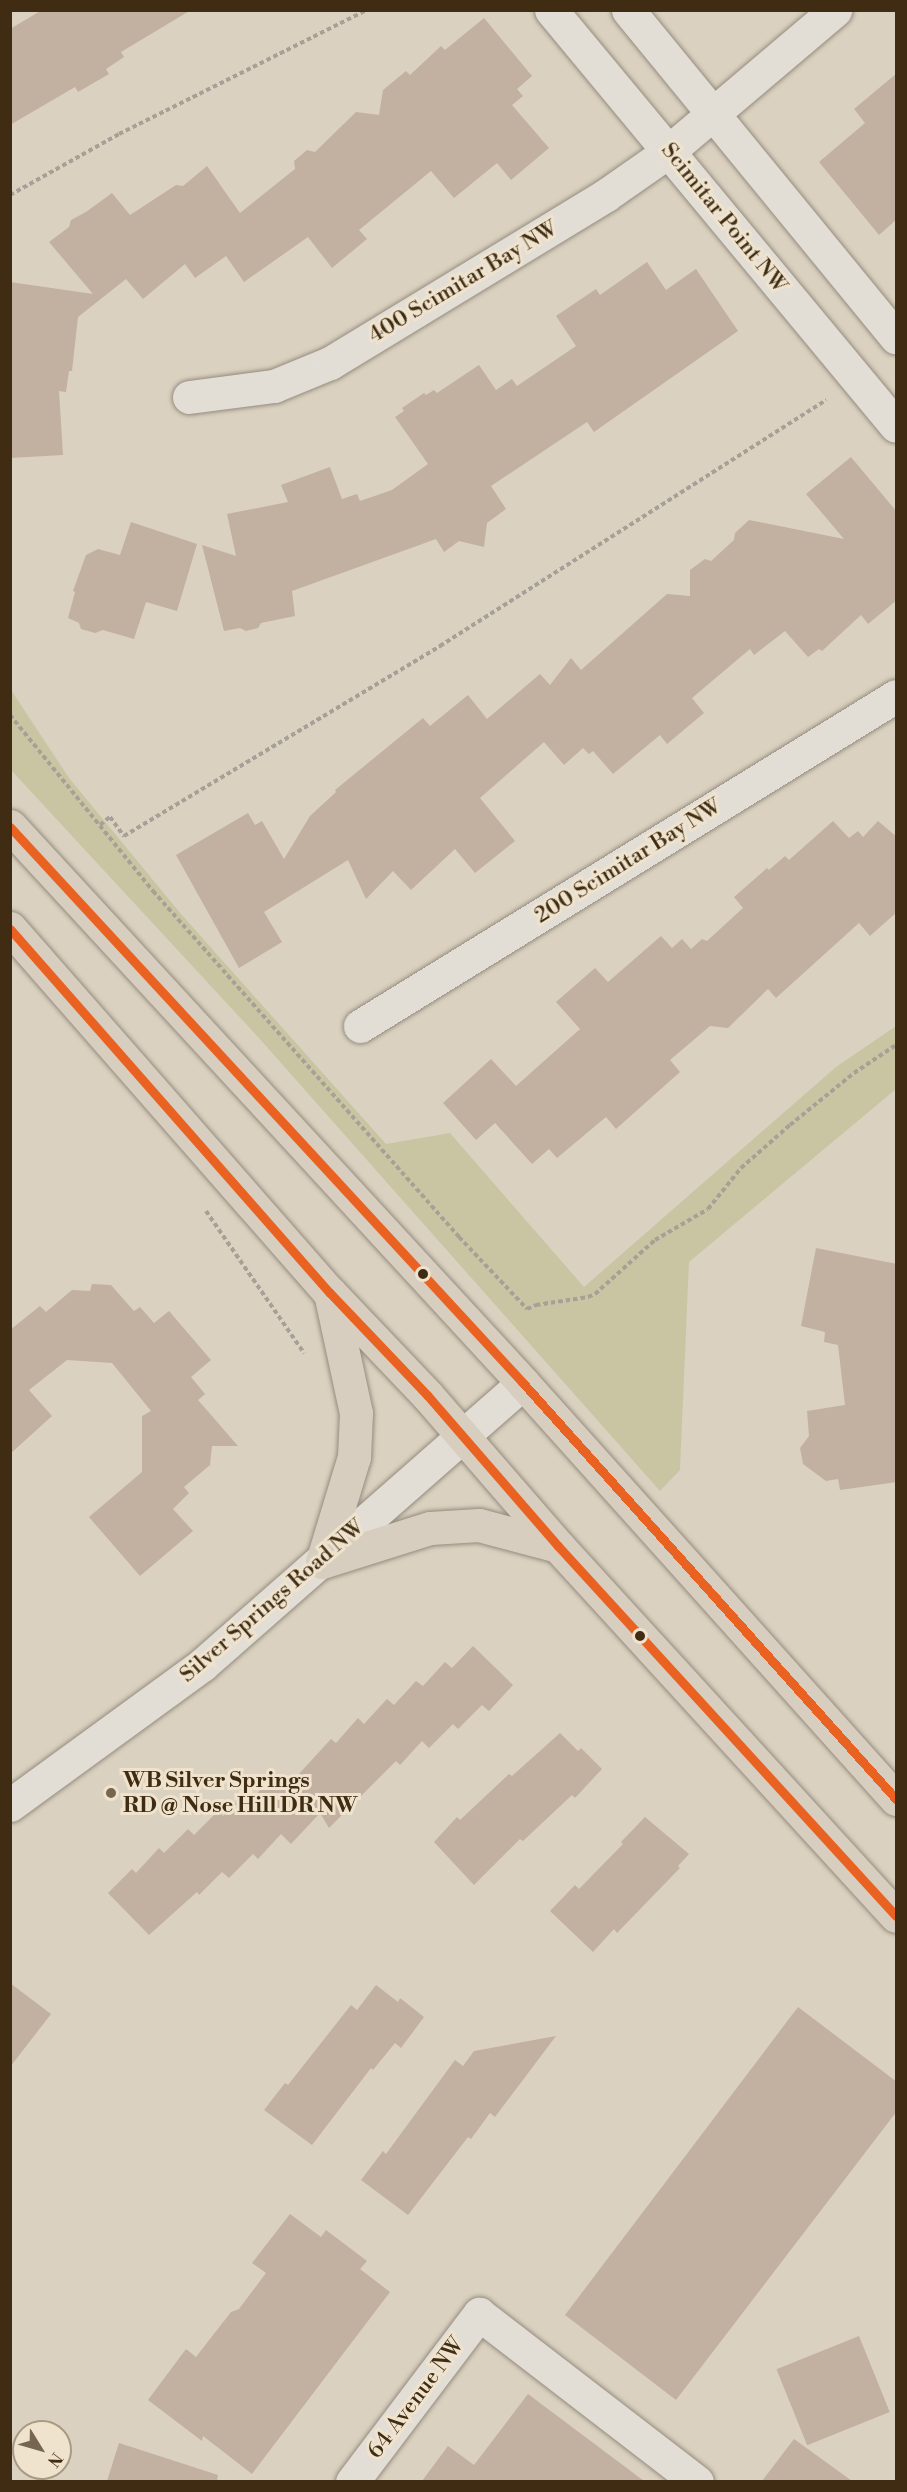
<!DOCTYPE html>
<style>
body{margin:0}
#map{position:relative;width:907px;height:2492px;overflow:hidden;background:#dbd1c0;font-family:"Libre Bodoni",serif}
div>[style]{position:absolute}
.green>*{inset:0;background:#c9c5a2}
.building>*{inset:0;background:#c2b0a1;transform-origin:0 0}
.path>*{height:4px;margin-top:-2px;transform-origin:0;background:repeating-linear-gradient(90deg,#a6a096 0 4.5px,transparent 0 7.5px)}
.roads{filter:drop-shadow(0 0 2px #948c7f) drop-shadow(0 0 2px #948c7f)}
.minor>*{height:33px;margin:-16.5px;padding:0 16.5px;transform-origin:16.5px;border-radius:16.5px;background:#e3ded5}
.major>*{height:33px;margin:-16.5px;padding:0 16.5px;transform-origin:16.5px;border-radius:16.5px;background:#d8cec0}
.bus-1>*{height:9px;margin:-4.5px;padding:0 4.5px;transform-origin:4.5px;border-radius:4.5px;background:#e96221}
.dots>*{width:16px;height:16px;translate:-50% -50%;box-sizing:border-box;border:3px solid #efe3ce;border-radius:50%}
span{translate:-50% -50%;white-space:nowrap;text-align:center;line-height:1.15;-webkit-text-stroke:6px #efe3ce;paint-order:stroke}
.street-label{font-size:22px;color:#3f2c12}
.poi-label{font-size:22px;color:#3f2c12;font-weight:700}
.left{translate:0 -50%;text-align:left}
.frame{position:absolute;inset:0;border:12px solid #3f2c12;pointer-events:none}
.north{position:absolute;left:12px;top:2420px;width:60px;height:60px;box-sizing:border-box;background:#efe3ce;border:2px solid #a99a83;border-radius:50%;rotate:127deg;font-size:16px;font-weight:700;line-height:24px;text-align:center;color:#3f2c12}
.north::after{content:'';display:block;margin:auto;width:21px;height:27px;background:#76664f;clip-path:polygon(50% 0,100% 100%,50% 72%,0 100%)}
</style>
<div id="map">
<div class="green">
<div style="clip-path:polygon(11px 690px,69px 778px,181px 914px,386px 1144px,450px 1133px,584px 1287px,836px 1067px,896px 1026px,896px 1089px,689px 1262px,680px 1470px,660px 1491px,258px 1037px,11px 770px)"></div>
</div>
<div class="building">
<div style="clip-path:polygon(42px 10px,191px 10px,121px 52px,124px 57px,106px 69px,109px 74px,78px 92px,75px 87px,10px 125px,10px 29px)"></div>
<div style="clip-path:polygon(484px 18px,532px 76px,517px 89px,523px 96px,512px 105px,549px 148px,511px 180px,497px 163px,454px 198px,431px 171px,359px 230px,367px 239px,332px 268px,308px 237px,244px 282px,226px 256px,195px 278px,185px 264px,143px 299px,126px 279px,78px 317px,72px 371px,69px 371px,66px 392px,59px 391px,63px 455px,10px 458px,10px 282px,93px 294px,49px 242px,69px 227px,71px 220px,86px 212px,112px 193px,130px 215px,176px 185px,183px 186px,207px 166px,240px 213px,295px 169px,294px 161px,307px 150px,315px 152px,356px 112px,379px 115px,383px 90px,406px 71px,410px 75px,441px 46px,445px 50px)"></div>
<div style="clip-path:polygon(897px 73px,897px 219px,879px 235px,819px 162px,865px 123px,854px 109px)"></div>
<div style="clip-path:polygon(647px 262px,666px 290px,696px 269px,738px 331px,594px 432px,587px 422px,491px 486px,506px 509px,487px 523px,484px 547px,459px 541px,444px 552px,436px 539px,292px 591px,295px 616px,261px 623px,258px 628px,246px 631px,240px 628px,224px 631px,202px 545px,236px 556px,227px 514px,288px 502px,281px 485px,330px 467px,342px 499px,357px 494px,360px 501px,392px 490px,428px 464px,395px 417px,404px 411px,402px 408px,424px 393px,426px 395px,434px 390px,437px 393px,479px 365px,496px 390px,512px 379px,517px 386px,576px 346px,556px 316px,596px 289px,600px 295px)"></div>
<div style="clip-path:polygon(851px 457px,897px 512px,897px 600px,868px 624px,861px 615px,822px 651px,819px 649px,808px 657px,785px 631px,754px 655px,750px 649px,692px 698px,704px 713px,667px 744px,660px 735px,613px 774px,593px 751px,589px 754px,583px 748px,564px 765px,544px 742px,480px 798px,515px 841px,475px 873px,455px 849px,411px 890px,393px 871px,366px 899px,348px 860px,264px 912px,282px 942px,239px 968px,176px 855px,248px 813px,255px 825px,262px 821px,284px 859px,310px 816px,336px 792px,335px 790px,423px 718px,430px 726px,468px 695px,487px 719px,540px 674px,550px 685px,571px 658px,581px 670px,667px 594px,690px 596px,690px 570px,705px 559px,711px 561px,734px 540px,735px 533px,749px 520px,844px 539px,806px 494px)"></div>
<div style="clip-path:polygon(131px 522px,197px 544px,177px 611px,146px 602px,134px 639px,103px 630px,95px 633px,81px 629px,79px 623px,68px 618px,75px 592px,73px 591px,86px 555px,98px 549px,120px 555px)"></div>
<div style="clip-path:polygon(833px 821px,849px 838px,858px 831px,863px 837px,878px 821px,897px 837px,897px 912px,870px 936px,859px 923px,776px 998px,768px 989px,728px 1028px,710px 1026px,670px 1060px,680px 1072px,616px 1129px,606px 1117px,557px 1158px,549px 1149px,532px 1164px,495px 1123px,476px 1140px,443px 1103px,491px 1059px,516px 1086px,580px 1029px,556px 1002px,595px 968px,608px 982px,661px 936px,672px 948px,682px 939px,691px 949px,702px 939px,707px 941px,743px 908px,734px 897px,767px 868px,769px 870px,785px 856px,789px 860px)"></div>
<div style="clip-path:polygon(816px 1248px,897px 1264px,897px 1482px,840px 1490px,838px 1479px,826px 1481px,803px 1464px,800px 1448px,809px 1436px,807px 1411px,845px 1405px,838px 1345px,824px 1342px,825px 1332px,801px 1326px)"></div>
<div style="clip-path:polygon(92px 1284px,111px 1285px,134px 1311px,140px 1307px,154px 1323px,169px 1311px,211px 1360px,191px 1377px,205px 1394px,198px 1400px,238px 1446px,212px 1446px,210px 1465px,184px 1487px,189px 1493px,173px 1509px,193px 1531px,140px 1576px,89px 1517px,142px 1472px,142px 1416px,151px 1411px,112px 1363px,67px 1360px,29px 1390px,52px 1416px,10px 1454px,10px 1330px,40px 1306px,46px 1312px,72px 1290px,90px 1291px)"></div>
<div style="clip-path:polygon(473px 1646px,513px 1685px,489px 1711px,482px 1705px,458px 1729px,453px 1724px,429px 1748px,422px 1741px,400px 1765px,396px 1761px,329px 1828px,320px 1813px,291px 1844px,281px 1834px,258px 1859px,253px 1854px,229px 1878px,222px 1872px,199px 1895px,197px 1892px,149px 1935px,108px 1893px,132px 1869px,136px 1873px,159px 1848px,164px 1853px,188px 1829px,194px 1835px,218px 1811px,223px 1816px,246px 1792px,252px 1799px,273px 1776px,286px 1788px,331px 1739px,336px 1743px,358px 1718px,364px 1724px,387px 1699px,394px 1705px,416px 1681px,423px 1686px,445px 1662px,452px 1668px)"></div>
<div style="clip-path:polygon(560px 1733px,578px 1751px,581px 1748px,602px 1769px,575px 1798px,572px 1795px,523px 1841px,520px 1839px,474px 1885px,434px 1842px,457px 1817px,460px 1820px,509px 1774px,512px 1776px)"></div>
<div style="clip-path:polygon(645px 1817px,689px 1854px,678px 1866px,680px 1868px,617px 1933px,614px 1929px,593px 1952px,550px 1911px,575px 1885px,579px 1889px,623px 1844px,621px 1842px)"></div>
<div style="clip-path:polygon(10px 1983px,51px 2014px,10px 2067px)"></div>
<div style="clip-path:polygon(376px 1985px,398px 2002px,400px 1998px,424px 2017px,401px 2048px,395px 2043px,373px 2070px,371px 2068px,312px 2145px,264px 2110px,285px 2083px,288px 2085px,351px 2005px,357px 2010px)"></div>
<div style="clip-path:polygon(798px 2007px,897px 2082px,897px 2111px,676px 2400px,565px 2315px)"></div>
<div style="clip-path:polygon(556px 2036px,495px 2117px,490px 2113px,471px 2139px,468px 2137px,408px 2215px,361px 2180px,383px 2151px,386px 2154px,455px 2060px,463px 2066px,474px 2051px)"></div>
<div style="clip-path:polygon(290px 2214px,321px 2237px,326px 2230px,367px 2261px,360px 2269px,390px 2292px,252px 2474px,203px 2436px,202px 2441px,148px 2400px,186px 2349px,196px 2357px,231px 2312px,239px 2309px,266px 2273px,252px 2263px)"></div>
<div style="left:859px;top:2336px;width:82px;height:89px;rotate:68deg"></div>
<div style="clip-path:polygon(528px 2394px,644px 2481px,422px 2481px,448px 2446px,474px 2465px)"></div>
<div style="clip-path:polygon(794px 2439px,852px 2481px,762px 2481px)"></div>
<div style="clip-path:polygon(119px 2443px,218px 2475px,217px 2481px,107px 2481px)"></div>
</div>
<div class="path">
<div style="left:10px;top:195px;width:125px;rotate:-29.2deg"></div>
<div style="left:119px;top:134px;width:277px;rotate:-26.6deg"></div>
<div style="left:10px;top:715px;width:227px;rotate:50.9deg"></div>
<div style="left:153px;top:891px;width:462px;rotate:48.5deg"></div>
<div style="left:459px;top:1237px;width:99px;rotate:46.6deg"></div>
<div style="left:527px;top:1309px;width:10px;rotate:-24deg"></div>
<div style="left:536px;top:1305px;width:53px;rotate:-8.7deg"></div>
<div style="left:588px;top:1297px;width:8px;rotate:-23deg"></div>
<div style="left:595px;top:1294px;width:81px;rotate:-42deg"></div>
<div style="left:655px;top:1240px;width:61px;rotate:-30.3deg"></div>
<div style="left:708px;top:1209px;width:53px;rotate:-51.2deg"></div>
<div style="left:741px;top:1168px;width:65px;rotate:-41.3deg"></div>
<div style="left:790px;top:1125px;width:82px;rotate:-39.1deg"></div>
<div style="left:854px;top:1073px;width:50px;rotate:-33.7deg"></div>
<div style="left:100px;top:825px;width:13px;rotate:-39deg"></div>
<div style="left:110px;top:817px;width:24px;rotate:54deg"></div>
<div style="left:124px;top:836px;width:369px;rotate:-31deg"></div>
<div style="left:440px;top:646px;width:458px;rotate:-32.5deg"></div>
<div style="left:206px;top:1211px;width:173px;rotate:55.4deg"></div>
</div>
<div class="roads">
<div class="minor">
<div style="left:551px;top:10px;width:540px;rotate:50.33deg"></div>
<div style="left:628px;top:10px;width:423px;rotate:50.7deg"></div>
<div style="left:189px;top:397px;width:86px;rotate:-7.4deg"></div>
<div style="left:274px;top:386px;width:61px;rotate:-22.3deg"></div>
<div style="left:330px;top:363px;width:323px;rotate:-31.3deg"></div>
<div style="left:606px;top:195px;width:77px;rotate:-34.9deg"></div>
<div style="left:669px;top:151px;width:218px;rotate:-40.3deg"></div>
<div style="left:360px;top:1026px;width:629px;rotate:-31.62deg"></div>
<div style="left:10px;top:1805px;width:238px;rotate:-36.1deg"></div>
<div style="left:202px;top:1665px;width:427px;rotate:-41.3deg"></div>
<div style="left:352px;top:2482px;width:211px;rotate:-52.9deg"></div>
<div style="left:479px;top:2314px;width:275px;rotate:37.6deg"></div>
</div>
<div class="major">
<div style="left:10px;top:826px;width:757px;rotate:47.35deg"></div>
<div style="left:523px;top:1383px;width:559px;rotate:48.12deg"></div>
<div style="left:10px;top:928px;width:485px;rotate:48.8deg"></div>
<div style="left:330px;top:1293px;width:142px;rotate:46.4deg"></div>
<div style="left:428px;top:1396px;width:198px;rotate:49.1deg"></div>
<div style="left:558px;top:1546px;width:501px;rotate:47.59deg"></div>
<div style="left:322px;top:1562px;width:110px;rotate:-73.1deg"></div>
<div style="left:354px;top:1457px;width:44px;rotate:-87.4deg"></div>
<div style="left:356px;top:1413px;width:123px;rotate:-102.2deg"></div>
<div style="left:322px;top:1562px;width:113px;rotate:-17.5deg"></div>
<div style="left:430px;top:1528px;width:49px;rotate:-3.5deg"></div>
<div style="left:479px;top:1525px;width:82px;rotate:14.9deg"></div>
</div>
</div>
<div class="bus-1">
<div style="left:10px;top:827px;width:757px;rotate:47.3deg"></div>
<div style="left:523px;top:1383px;width:559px;rotate:48.12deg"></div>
<div style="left:10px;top:929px;width:485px;rotate:48.7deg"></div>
<div style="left:330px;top:1293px;width:142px;rotate:46.4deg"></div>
<div style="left:428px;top:1396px;width:198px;rotate:49.1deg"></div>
<div style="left:558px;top:1546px;width:501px;rotate:47.59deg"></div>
</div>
<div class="dots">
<div style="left:423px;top:1274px;background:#3f2c12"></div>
<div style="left:640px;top:1636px;background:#3f2c12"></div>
<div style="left:111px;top:1793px;background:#76664f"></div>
</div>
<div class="street-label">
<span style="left:724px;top:218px;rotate:51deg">Scimitar Point NW</span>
<span style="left:463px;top:282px;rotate:-31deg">400 Scimitar Bay NW</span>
<span style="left:628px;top:861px;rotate:-32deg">200 Scimitar Bay NW</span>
<span style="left:272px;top:1601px;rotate:-41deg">Silver Springs Road NW</span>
<span style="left:416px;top:2398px;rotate:-53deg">64 Avenue NW</span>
</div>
<div class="poi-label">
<span class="left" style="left:123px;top:1793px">WB Silver Springs<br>RD @ Nose Hill DR NW</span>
</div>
<div class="frame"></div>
<div class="north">N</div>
</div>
